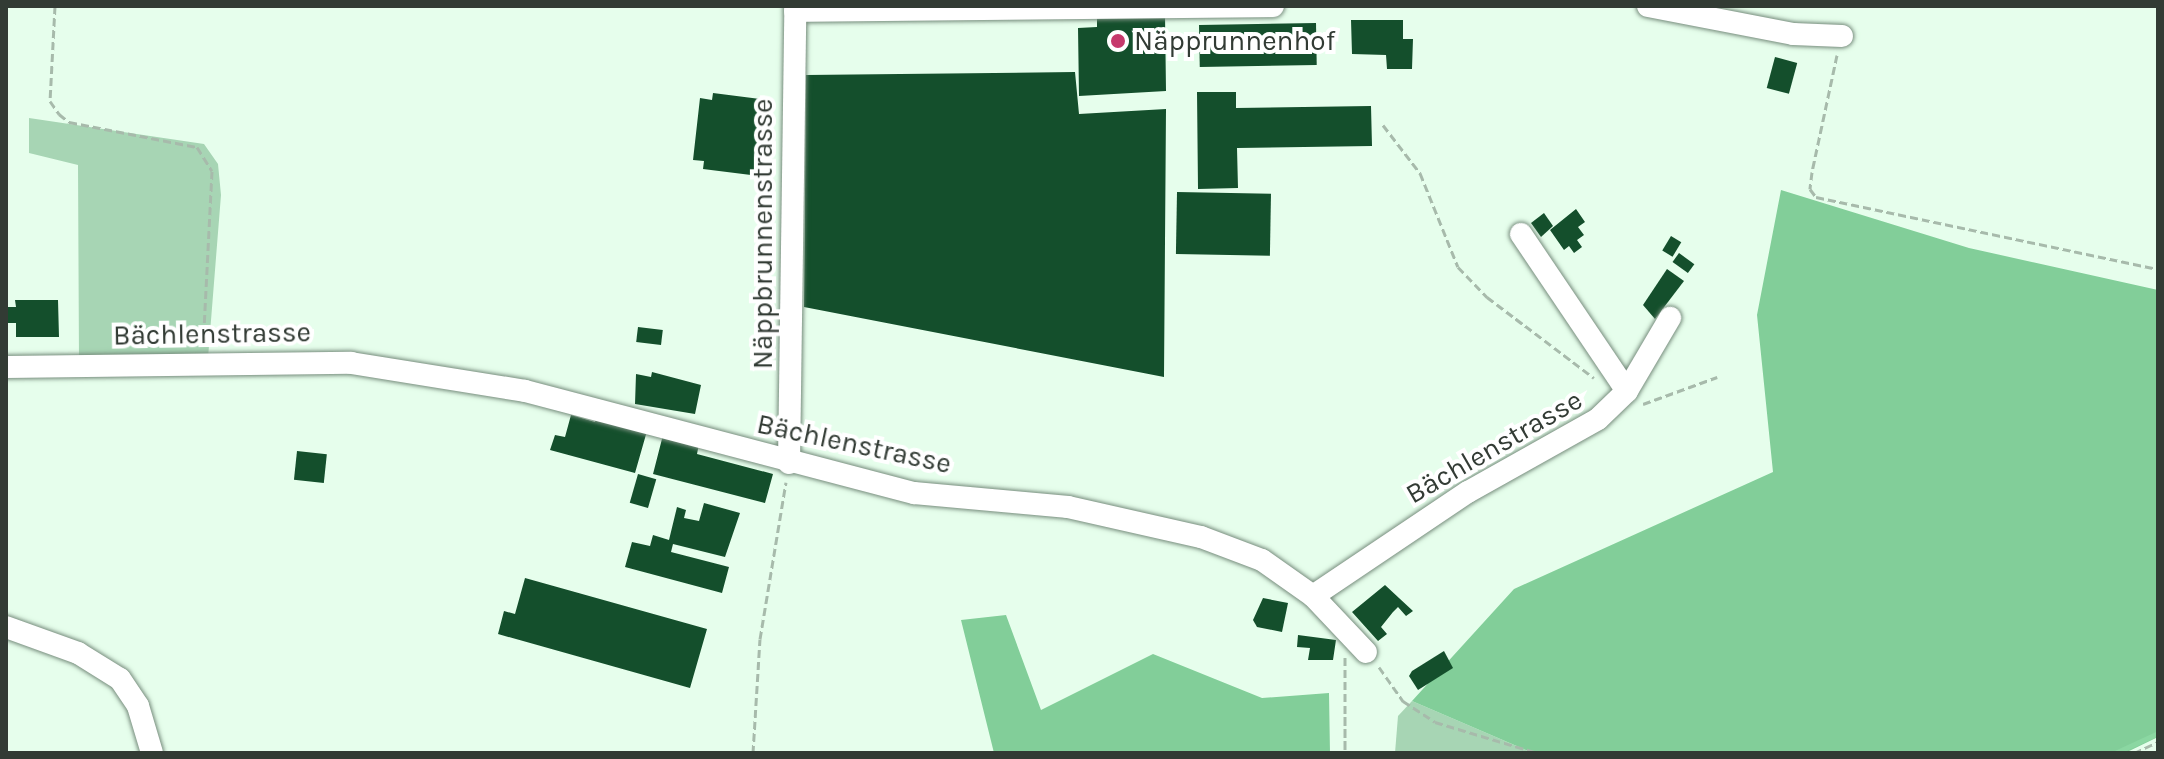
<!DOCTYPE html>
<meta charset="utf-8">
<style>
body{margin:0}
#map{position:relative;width:2164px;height:759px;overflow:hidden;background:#e6feec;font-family:Karla,sans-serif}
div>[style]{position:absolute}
.green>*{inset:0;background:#a7d5b4}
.forest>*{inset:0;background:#82ce99}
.stream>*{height:5px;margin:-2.5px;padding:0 2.5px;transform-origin:2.5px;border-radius:2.5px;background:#8bd7a2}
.building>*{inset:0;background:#144f2c;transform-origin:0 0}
.path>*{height:3px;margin-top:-1.5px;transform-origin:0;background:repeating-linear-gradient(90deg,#a7baab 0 8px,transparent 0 12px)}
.roads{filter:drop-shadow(0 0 2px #778d7d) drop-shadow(0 0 2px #778d7d)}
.minor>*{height:22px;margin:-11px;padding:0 11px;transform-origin:11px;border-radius:11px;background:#fff}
.dots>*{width:22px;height:22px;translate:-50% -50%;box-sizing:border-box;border:4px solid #fff;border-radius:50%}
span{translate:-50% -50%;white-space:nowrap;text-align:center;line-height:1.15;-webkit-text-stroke:8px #fff;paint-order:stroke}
.poi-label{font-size:28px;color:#323b34}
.left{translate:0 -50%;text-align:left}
.street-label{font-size:28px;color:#323b34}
.frame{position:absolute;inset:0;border:8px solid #323b34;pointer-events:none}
</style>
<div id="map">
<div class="green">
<div style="clip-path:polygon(29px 118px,204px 144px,218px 164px,221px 195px,208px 358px,79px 362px,78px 165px,29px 153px)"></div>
<div style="clip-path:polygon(1412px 701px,1533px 753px,1395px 753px,1398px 716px)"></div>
</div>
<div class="forest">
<div style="clip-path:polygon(1781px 190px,1969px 248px,2158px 290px,2158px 737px,2125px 753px,1533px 753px,1412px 701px,1514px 589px,1773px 472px,1757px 315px)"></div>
<div style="clip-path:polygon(1006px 615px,1041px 710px,1153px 654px,1262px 698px,1329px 693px,1330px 753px,994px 753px,961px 620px)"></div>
</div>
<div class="stream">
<div style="left:2115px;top:753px;width:47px;rotate:-24.9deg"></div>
</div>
<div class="building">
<div style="clip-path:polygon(1165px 14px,1166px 91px,1079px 96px,1078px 28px,1097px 27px,1097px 15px)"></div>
<div style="clip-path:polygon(1351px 20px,1403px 20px,1403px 39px,1413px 39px,1412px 69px,1387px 69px,1386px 55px,1352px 54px)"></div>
<div style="left:1316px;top:23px;width:42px;height:117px;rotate:89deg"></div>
<div style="left:1775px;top:57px;width:23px;height:32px;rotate:15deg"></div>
<div style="clip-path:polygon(1075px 72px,1079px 114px,1166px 109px,1164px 377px,804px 307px,806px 75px)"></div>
<div style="clip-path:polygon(1197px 92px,1236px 92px,1236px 108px,1371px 106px,1372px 146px,1237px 148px,1238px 188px,1198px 189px)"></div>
<div style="clip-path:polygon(713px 93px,768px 100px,759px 176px,703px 169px,704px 161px,693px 160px,700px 98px,712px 100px)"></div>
<div style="left:1177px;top:192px;width:94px;height:62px;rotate:1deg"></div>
<div style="clip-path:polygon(1576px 209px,1585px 222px,1578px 227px,1584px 235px,1577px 240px,1582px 247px,1574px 253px,1569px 246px,1564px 250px,1550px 230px)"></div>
<div style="clip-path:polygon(1544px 213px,1553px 226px,1541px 237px,1531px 223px)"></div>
<div style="left:1671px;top:236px;width:12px;height:17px;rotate:31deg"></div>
<div style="left:1679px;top:253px;width:19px;height:11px;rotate:36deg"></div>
<div style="clip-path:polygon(1667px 269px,1684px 281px,1655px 319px,1643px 305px)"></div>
<div style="clip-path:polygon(15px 300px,58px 300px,59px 337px,16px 337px,16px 323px,6px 323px,6px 307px,16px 307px)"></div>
<div style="left:638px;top:327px;width:25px;height:15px;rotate:7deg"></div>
<div style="clip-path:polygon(652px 372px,701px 385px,695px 414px,635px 404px,636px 374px,651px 377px)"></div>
<div style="clip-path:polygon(571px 415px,595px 422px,597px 416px,647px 431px,635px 473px,550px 450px,555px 435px,565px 437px)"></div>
<div style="clip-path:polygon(663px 435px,699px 444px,697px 454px,773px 474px,765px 503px,653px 474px)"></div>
<div style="left:297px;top:451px;width:30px;height:29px;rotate:6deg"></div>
<div style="left:638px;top:474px;width:19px;height:30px;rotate:16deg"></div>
<div style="clip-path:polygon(704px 503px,740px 513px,725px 557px,673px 544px,671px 552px,729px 567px,722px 593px,625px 567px,632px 542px,650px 546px,653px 535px,669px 540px,677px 507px,686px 510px,684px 518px,699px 521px)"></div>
<div style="clip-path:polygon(525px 578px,707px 629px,690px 688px,498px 634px,504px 611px,515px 614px)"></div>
<div style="clip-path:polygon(1385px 585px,1413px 611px,1406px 616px,1398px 607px,1393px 612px,1381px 627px,1387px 634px,1378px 641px,1352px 612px)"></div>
<div style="clip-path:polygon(1263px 598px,1288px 603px,1282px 632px,1257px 627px,1253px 620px)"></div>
<div style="clip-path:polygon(1298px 635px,1336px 640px,1333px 660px,1308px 660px,1310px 648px,1297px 647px)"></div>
<div style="clip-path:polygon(1444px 651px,1453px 668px,1418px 690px,1409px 676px,1412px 671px)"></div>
</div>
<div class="path">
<div style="left:55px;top:6px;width:95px;rotate:93deg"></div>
<div style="left:50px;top:101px;width:16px;rotate:55deg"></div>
<div style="left:59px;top:114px;width:13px;rotate:39deg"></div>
<div style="left:69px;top:122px;width:130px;rotate:11.1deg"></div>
<div style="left:197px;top:147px;width:28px;rotate:58deg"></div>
<div style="left:212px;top:171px;width:177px;rotate:92.9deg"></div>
<div style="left:1837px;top:55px;width:120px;rotate:102.1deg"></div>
<div style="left:1812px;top:172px;width:17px;rotate:97deg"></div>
<div style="left:1810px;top:189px;width:10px;rotate:53deg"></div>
<div style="left:1816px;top:197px;width:349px;rotate:11.9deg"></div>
<div style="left:1383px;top:125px;width:61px;rotate:52.4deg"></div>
<div style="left:1420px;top:173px;width:101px;rotate:68deg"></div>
<div style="left:1458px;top:267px;width:42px;rotate:46deg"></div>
<div style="left:1487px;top:297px;width:134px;rotate:37.1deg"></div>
<div style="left:1643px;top:404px;width:79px;rotate:-20deg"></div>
<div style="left:1345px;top:657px;width:96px;rotate:90deg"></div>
<div style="left:1379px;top:667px;width:42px;rotate:54.8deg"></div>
<div style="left:1403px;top:701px;width:38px;rotate:33deg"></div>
<div style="left:1435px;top:722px;width:108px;rotate:16.8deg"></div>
<div style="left:753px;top:753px;width:114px;rotate:-86.5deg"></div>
<div style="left:760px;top:639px;width:159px;rotate:-80.6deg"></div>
<div style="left:2134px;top:753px;width:26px;rotate:-25deg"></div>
</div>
<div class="roads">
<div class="minor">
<div style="left:1648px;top:6px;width:148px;rotate:10.9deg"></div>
<div style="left:1793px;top:34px;width:49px;rotate:2.3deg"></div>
<div style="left:795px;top:11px;width:478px;rotate:-0.6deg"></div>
<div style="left:1521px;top:234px;width:189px;rotate:56deg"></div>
<div style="left:6px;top:367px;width:345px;rotate:-0.7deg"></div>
<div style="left:351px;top:363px;width:176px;rotate:9.1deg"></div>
<div style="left:525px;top:391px;width:402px;rotate:14.7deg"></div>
<div style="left:914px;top:493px;width:155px;rotate:5.2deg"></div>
<div style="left:1068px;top:507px;width:136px;rotate:12.7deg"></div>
<div style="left:1201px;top:537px;width:65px;rotate:20.7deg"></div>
<div style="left:1262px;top:560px;width:62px;rotate:35.2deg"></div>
<div style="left:1313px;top:596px;width:77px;rotate:46.6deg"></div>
<div style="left:789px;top:463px;width:457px;rotate:-89.2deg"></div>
<div style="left:1313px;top:596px;width:187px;rotate:-33.9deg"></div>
<div style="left:1468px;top:492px;width:149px;rotate:-29.3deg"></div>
<div style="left:1598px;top:419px;width:40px;rotate:-44deg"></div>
<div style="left:1627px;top:391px;width:85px;rotate:-59.5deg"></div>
<div style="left:6px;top:627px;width:77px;rotate:19.9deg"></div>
<div style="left:78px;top:653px;width:49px;rotate:31.8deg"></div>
<div style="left:120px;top:679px;width:32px;rotate:56deg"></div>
<div style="left:138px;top:706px;width:49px;rotate:73.4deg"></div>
</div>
</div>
<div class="dots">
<div style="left:1118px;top:41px;background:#c6396c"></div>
</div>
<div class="poi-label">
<span class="left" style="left:1134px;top:41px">Näpprunnenhof</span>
</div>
<div class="street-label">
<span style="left:763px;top:234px;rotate:-90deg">Näppbrunnenstrasse</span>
<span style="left:212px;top:334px;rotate:-1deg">Bächlenstrasse</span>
<span style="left:854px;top:444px;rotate:12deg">Bächlenstrasse</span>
<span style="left:1494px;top:447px;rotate:-30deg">Bächlenstrasse</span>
</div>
<div class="frame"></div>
</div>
